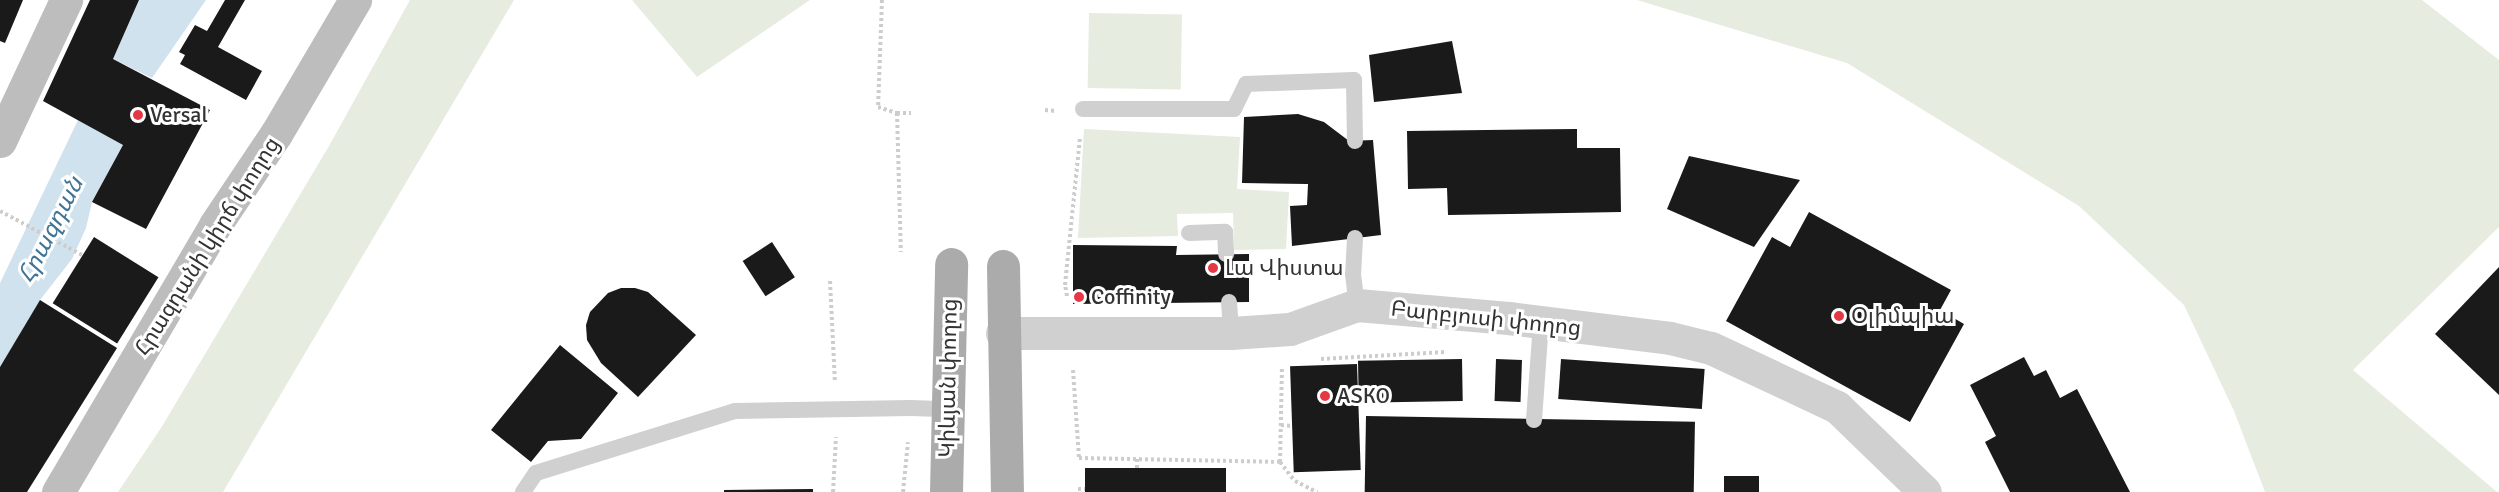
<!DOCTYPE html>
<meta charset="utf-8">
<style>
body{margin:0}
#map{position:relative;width:2499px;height:492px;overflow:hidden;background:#fff;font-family:Signika,"Noto Sans Armenian",sans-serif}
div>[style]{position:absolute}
.green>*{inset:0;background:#e6ecdf;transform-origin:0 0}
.water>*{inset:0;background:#cfe2ee}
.building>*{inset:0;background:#1a1a1a;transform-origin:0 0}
.path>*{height:4px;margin-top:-2px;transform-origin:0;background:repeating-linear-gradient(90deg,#cdcdcd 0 3px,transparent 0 6px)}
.lane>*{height:16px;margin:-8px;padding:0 8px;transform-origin:8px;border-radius:8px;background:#d0d0d0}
.street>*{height:33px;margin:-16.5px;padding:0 16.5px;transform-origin:16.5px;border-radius:16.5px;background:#d0d0d0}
.secondary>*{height:33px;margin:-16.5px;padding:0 16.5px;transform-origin:16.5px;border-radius:16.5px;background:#bdbdbd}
.primary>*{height:33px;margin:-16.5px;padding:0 16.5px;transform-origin:16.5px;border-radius:16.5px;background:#ababab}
.dots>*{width:16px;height:16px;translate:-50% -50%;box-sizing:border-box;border:3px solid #fff;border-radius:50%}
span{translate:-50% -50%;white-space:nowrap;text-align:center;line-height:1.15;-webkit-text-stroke:6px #fff;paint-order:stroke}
.poi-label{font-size:22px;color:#333}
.left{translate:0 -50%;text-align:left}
.street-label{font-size:22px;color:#333}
.water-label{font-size:24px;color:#3f7497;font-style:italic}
</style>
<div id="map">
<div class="green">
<div style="clip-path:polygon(410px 0,514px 0,223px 492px,118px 492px,161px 428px,329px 146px)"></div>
<div style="clip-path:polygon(632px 0,810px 0,697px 77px)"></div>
<div style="clip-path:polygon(1637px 0,2422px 0,2499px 60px,2499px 227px,2353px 370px,2497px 492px,2265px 492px,2234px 411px,2184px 305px,2079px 206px,1847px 63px)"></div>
<div style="left:1089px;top:13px;width:93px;height:75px;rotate:1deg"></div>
<div style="clip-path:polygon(1084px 129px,1240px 137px,1237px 189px,1289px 192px,1286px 249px,1234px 250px,1233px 213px,1177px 214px,1178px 236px,1078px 238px)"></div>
</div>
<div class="water">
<div style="clip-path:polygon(139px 0,206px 0,152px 78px,113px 59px)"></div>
<div style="clip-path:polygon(78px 120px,123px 145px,92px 202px,86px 228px,72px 259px,40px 300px,0 367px,0 283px)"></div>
</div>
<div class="building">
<div style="clip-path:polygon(0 0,23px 0,5px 43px,0 41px)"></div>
<div style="clip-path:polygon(90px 0,139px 0,113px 59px,210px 110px,146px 229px,92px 202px,123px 145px,43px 101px)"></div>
<div style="clip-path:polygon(225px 0,245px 0,218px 47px,262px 71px,246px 100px,180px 64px,185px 55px,179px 52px,195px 25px,207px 31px)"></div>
<div style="clip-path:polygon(1452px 41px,1462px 93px,1374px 102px,1369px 55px)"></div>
<div style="clip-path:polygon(1298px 114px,1324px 122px,1349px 141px,1373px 140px,1381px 235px,1292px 246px,1290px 206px,1307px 205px,1308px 184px,1242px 183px,1244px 117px)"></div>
<div style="clip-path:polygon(1577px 129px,1577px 148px,1620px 148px,1621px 212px,1448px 215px,1447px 188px,1408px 189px,1407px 131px)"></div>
<div style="clip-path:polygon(1689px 156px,1800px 180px,1754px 247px,1667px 209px)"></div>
<div style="clip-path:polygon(1809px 212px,1951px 290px,1940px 310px,1964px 324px,1910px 422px,1726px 321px,1772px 237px,1790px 247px)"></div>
<div style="left:94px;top:237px;width:76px;height:78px;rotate:32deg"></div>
<div style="left:772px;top:242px;width:42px;height:35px;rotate:57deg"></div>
<div style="clip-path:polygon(1073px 245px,1177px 246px,1176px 255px,1249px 254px,1249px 302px,1073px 304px)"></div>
<div style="clip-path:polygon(2499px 267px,2499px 395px,2435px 334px)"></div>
<div style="clip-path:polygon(621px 288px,635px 288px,648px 292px,696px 335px,638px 397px,601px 363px,587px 340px,586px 325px,590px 312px,608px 293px)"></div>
<div style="clip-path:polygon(40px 300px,117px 348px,27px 492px,0 492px,0 367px)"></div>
<div style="clip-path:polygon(560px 345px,618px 393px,581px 439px,548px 441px,531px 462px,491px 430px)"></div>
<div style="clip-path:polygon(2024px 357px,2034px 376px,2046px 370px,2060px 398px,2077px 389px,2130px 492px,2010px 492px,1985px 442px,1996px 436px,1970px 385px)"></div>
<div style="left:1462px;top:359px;width:42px;height:104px;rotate:89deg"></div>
<div style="left:1496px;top:359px;width:26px;height:42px;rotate:2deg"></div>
<div style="left:1561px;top:359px;width:144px;height:40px;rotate:4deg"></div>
<div style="left:1357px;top:364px;width:106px;height:67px;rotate:88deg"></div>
<div style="left:1366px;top:416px;width:329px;height:76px;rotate:1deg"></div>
<div style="left:1085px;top:468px;width:141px;height:24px"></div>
<div style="left:1724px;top:476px;width:35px;height:16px"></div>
<div style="clip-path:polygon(813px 489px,813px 492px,724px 492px,724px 490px)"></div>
</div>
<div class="path">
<div style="left:882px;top:0;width:107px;rotate:92.1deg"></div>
<div style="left:878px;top:107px;width:20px;rotate:18deg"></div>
<div style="left:897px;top:113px;width:139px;rotate:88.4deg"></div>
<div style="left:1045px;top:110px;width:11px;rotate:5deg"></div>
<div style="left:897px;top:113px;width:14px"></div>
<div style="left:0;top:211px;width:93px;rotate:28.2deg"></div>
<div style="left:830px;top:281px;width:101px;rotate:87.2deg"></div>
<div style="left:1067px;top:296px;width:11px;rotate:-100deg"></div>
<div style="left:1065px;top:285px;width:149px;rotate:-84.2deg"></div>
<div style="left:1321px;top:359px;width:124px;rotate:-3.2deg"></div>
<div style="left:1073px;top:370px;width:88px;rotate:86.1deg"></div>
<div style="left:1079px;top:458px;width:201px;rotate:1.1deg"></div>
<div style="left:1280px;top:462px;width:24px;rotate:52deg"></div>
<div style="left:1295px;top:481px;width:25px;rotate:27deg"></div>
<div style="left:1281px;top:425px;width:11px;rotate:5deg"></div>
<div style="left:1280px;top:462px;width:96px;rotate:-88.8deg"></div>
<div style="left:1137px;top:468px;width:9px;rotate:-90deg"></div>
<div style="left:1078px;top:489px;width:7px"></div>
<div style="left:833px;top:492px;width:55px;rotate:-86.9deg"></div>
<div style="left:903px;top:492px;width:50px;rotate:-84.3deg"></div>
</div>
<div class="lane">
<div style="left:1083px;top:109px;width:151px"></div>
<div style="left:1234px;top:109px;width:28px;rotate:-64deg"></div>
<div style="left:1246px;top:84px;width:108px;rotate:-2.1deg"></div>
<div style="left:1354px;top:80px;width:61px;rotate:89.1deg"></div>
<div style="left:1189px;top:233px;width:36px;rotate:-2deg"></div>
<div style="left:1225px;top:232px;width:22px;rotate:87deg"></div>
<div style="left:1355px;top:238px;width:36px;rotate:93deg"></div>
<div style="left:1353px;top:274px;width:31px;rotate:83deg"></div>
<div style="left:1229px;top:302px;width:31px;rotate:86deg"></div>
<div style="left:1534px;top:420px;width:98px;rotate:-85.9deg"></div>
<div style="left:523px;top:492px;width:23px;rotate:-56deg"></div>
<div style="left:536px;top:473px;width:208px;rotate:-17.3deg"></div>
<div style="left:735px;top:411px;width:176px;rotate:-1deg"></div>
<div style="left:911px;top:408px;width:37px;rotate:2deg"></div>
</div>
<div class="street">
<div style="left:1002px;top:333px;width:229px"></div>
<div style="left:1231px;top:333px;width:59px;rotate:-3.9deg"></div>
<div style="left:1290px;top:329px;width:71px;rotate:-19.7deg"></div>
<div style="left:1357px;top:305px;width:152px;rotate:4.9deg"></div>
<div style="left:1508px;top:318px;width:163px;rotate:7deg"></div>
<div style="left:1670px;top:338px;width:42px;rotate:13.7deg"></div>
<div style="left:1711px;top:348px;width:139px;rotate:25.1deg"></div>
<div style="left:1837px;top:407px;width:122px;rotate:44deg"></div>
</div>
<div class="secondary">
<div style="left:0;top:141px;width:156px;rotate:-64.9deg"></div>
<div style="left:58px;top:492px;width:310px;rotate:-59.5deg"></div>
<div style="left:215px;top:225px;width:110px;rotate:-56.2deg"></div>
<div style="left:276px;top:134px;width:156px;rotate:-59.5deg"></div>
</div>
<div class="primary">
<div style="left:1003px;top:266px;width:226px;rotate:89deg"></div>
<div style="left:946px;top:492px;width:228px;rotate:-88.7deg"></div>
</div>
<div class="dots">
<div style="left:138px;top:115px;background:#e63844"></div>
<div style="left:1213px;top:268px;background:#e63844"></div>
<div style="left:1079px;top:297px;background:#e63844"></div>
<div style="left:1839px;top:316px;background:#e63844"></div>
<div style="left:1325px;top:396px;background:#e63844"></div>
</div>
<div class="poi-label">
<span class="left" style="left:150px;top:115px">Versal</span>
<span class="left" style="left:1225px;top:268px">Լա Վիստա</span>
<span class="left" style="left:1091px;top:297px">Coffinity</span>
<span class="left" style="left:1851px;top:316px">Օլիմպիա</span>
<span class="left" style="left:1337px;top:396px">ASKO</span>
</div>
<div class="street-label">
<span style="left:207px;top:246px;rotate:-58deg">Հրազդանի կիրճ փողոց</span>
<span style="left:1486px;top:318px;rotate:6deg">Բարբյուսի փողոց</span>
<span style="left:948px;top:378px;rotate:-89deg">Կիևյան փողոց</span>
</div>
<div class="water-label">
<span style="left:51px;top:230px;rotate:-63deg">Հրազդան</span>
</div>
</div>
